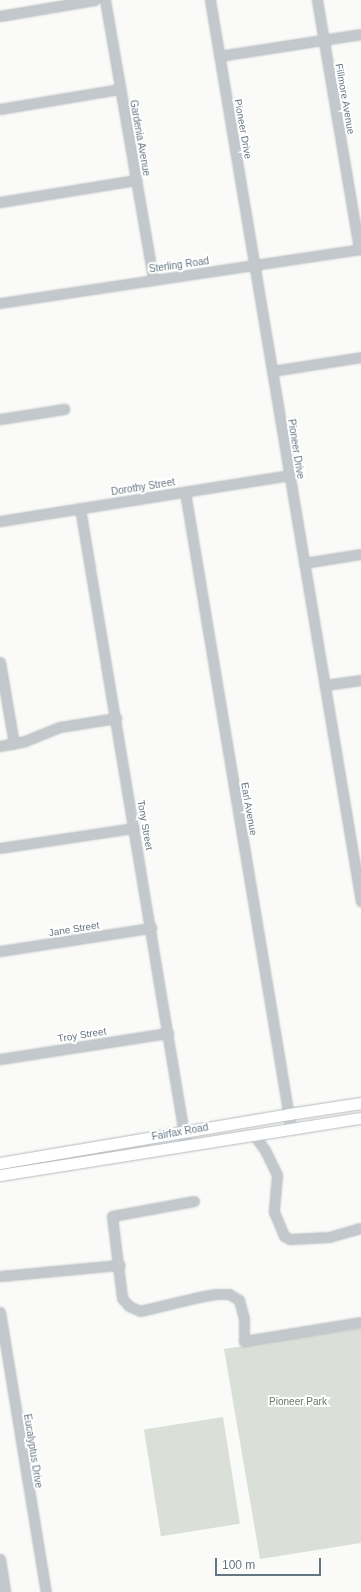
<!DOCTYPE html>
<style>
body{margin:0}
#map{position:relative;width:361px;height:1592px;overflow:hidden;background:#fafaf8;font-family:Arial,sans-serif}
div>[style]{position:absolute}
.green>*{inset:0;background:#dadfd7;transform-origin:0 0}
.roads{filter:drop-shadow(0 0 1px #b5babe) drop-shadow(0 0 1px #b5babe)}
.minor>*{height:9px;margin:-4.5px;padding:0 4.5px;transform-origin:4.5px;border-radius:4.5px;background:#c3c8cc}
.major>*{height:11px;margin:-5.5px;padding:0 5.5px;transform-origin:5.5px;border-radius:5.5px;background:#fff}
span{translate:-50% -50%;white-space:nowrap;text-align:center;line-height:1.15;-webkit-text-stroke:4px #fff;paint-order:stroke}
.street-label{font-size:10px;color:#657683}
.park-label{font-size:10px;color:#687a64}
.scale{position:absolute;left:215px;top:1558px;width:106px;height:18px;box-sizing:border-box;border:2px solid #657683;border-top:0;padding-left:5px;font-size:12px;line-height:14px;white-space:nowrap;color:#657683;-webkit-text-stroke:3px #fff;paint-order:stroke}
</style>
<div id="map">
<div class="green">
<div style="clip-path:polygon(361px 1328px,361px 1543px,260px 1559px,224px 1349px)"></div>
<div style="left:223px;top:1417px;width:108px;height:80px;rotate:81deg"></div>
</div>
<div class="roads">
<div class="minor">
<div style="left:105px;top:0;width:283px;rotate:80.2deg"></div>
<div style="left:210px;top:0;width:914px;rotate:80.49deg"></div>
<div style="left:317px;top:0;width:253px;rotate:80.4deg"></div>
<div style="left:0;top:16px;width:96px;rotate:-9.6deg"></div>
<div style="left:219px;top:56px;width:144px;rotate:-8.8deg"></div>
<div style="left:0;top:109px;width:122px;rotate:-9.5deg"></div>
<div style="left:0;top:202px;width:138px;rotate:-9.2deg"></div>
<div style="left:0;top:303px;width:365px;rotate:-8.5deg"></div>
<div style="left:272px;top:371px;width:90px;rotate:-8.9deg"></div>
<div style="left:0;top:419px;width:65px;rotate:-8.9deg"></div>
<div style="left:185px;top:492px;width:646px;rotate:80.55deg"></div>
<div style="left:80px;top:508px;width:647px;rotate:80.57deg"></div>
<div style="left:0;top:521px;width:294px;rotate:-9deg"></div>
<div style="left:304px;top:563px;width:58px;rotate:-9deg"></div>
<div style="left:0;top:662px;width:83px;rotate:80.3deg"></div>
<div style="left:325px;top:685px;width:36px;rotate:-8deg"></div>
<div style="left:0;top:746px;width:25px;rotate:-11deg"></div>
<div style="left:25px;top:741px;width:38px;rotate:-22deg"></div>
<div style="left:60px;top:727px;width:57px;rotate:-9.1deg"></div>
<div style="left:0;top:848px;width:135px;rotate:-8.5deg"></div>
<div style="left:0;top:951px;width:153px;rotate:-8.7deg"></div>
<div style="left:0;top:1059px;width:170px;rotate:-8.8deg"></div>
<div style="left:254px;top:1135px;width:19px;rotate:54deg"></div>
<div style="left:265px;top:1150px;width:28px;rotate:64deg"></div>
<div style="left:277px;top:1175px;width:37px;rotate:95deg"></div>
<div style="left:274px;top:1212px;width:26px;rotate:67deg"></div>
<div style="left:284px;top:1236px;width:7px;rotate:27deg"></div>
<div style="left:290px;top:1239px;width:39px;rotate:-3deg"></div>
<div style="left:329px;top:1237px;width:33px;rotate:-16deg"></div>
<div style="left:194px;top:1201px;width:83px;rotate:169.6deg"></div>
<div style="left:112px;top:1216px;width:83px;rotate:83deg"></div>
<div style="left:122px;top:1298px;width:11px;rotate:49deg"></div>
<div style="left:129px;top:1306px;width:12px;rotate:24deg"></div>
<div style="left:140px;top:1311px;width:61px;rotate:-13.3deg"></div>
<div style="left:199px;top:1297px;width:17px;rotate:-10deg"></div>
<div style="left:216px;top:1294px;width:13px"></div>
<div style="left:229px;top:1294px;width:12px;rotate:31deg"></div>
<div style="left:239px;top:1300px;width:20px;rotate:75deg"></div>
<div style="left:244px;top:1319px;width:22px;rotate:90deg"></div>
<div style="left:244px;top:1341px;width:119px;rotate:-9.2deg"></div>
<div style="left:0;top:1276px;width:120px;rotate:-5.3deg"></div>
<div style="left:0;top:1312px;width:284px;rotate:80.7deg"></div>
<div style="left:0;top:1559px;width:33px;rotate:81deg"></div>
</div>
<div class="major">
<div style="left:0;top:1163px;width:293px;rotate:-9.6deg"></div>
<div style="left:289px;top:1114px;width:73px;rotate:-8.7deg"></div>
<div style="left:0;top:1175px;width:365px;rotate:-9deg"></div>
</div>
</div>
<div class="street-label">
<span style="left:345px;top:99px;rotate:80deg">Fillmore Avenue</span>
<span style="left:243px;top:129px;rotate:80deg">Pioneer Drive</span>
<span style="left:140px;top:138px;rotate:80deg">Gardenia Avenue</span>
<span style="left:179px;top:265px;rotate:-8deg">Sterling Road</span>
<span style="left:296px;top:449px;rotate:81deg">Pioneer Drive</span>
<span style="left:143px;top:487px;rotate:-9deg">Dorothy Street</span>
<span style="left:249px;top:809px;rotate:80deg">Earl Avenue</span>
<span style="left:145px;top:825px;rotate:80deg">Tony Street</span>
<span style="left:74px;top:929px;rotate:-9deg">Jane Street</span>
<span style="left:82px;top:1035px;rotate:-9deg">Troy Street</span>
<span style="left:180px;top:1132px;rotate:-10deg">Fairfax Road</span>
<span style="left:33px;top:1451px;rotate:81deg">Eucalyptus Drive</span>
</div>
<div class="park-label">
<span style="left:298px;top:1402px">Pioneer Park</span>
</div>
<div class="scale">100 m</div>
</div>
